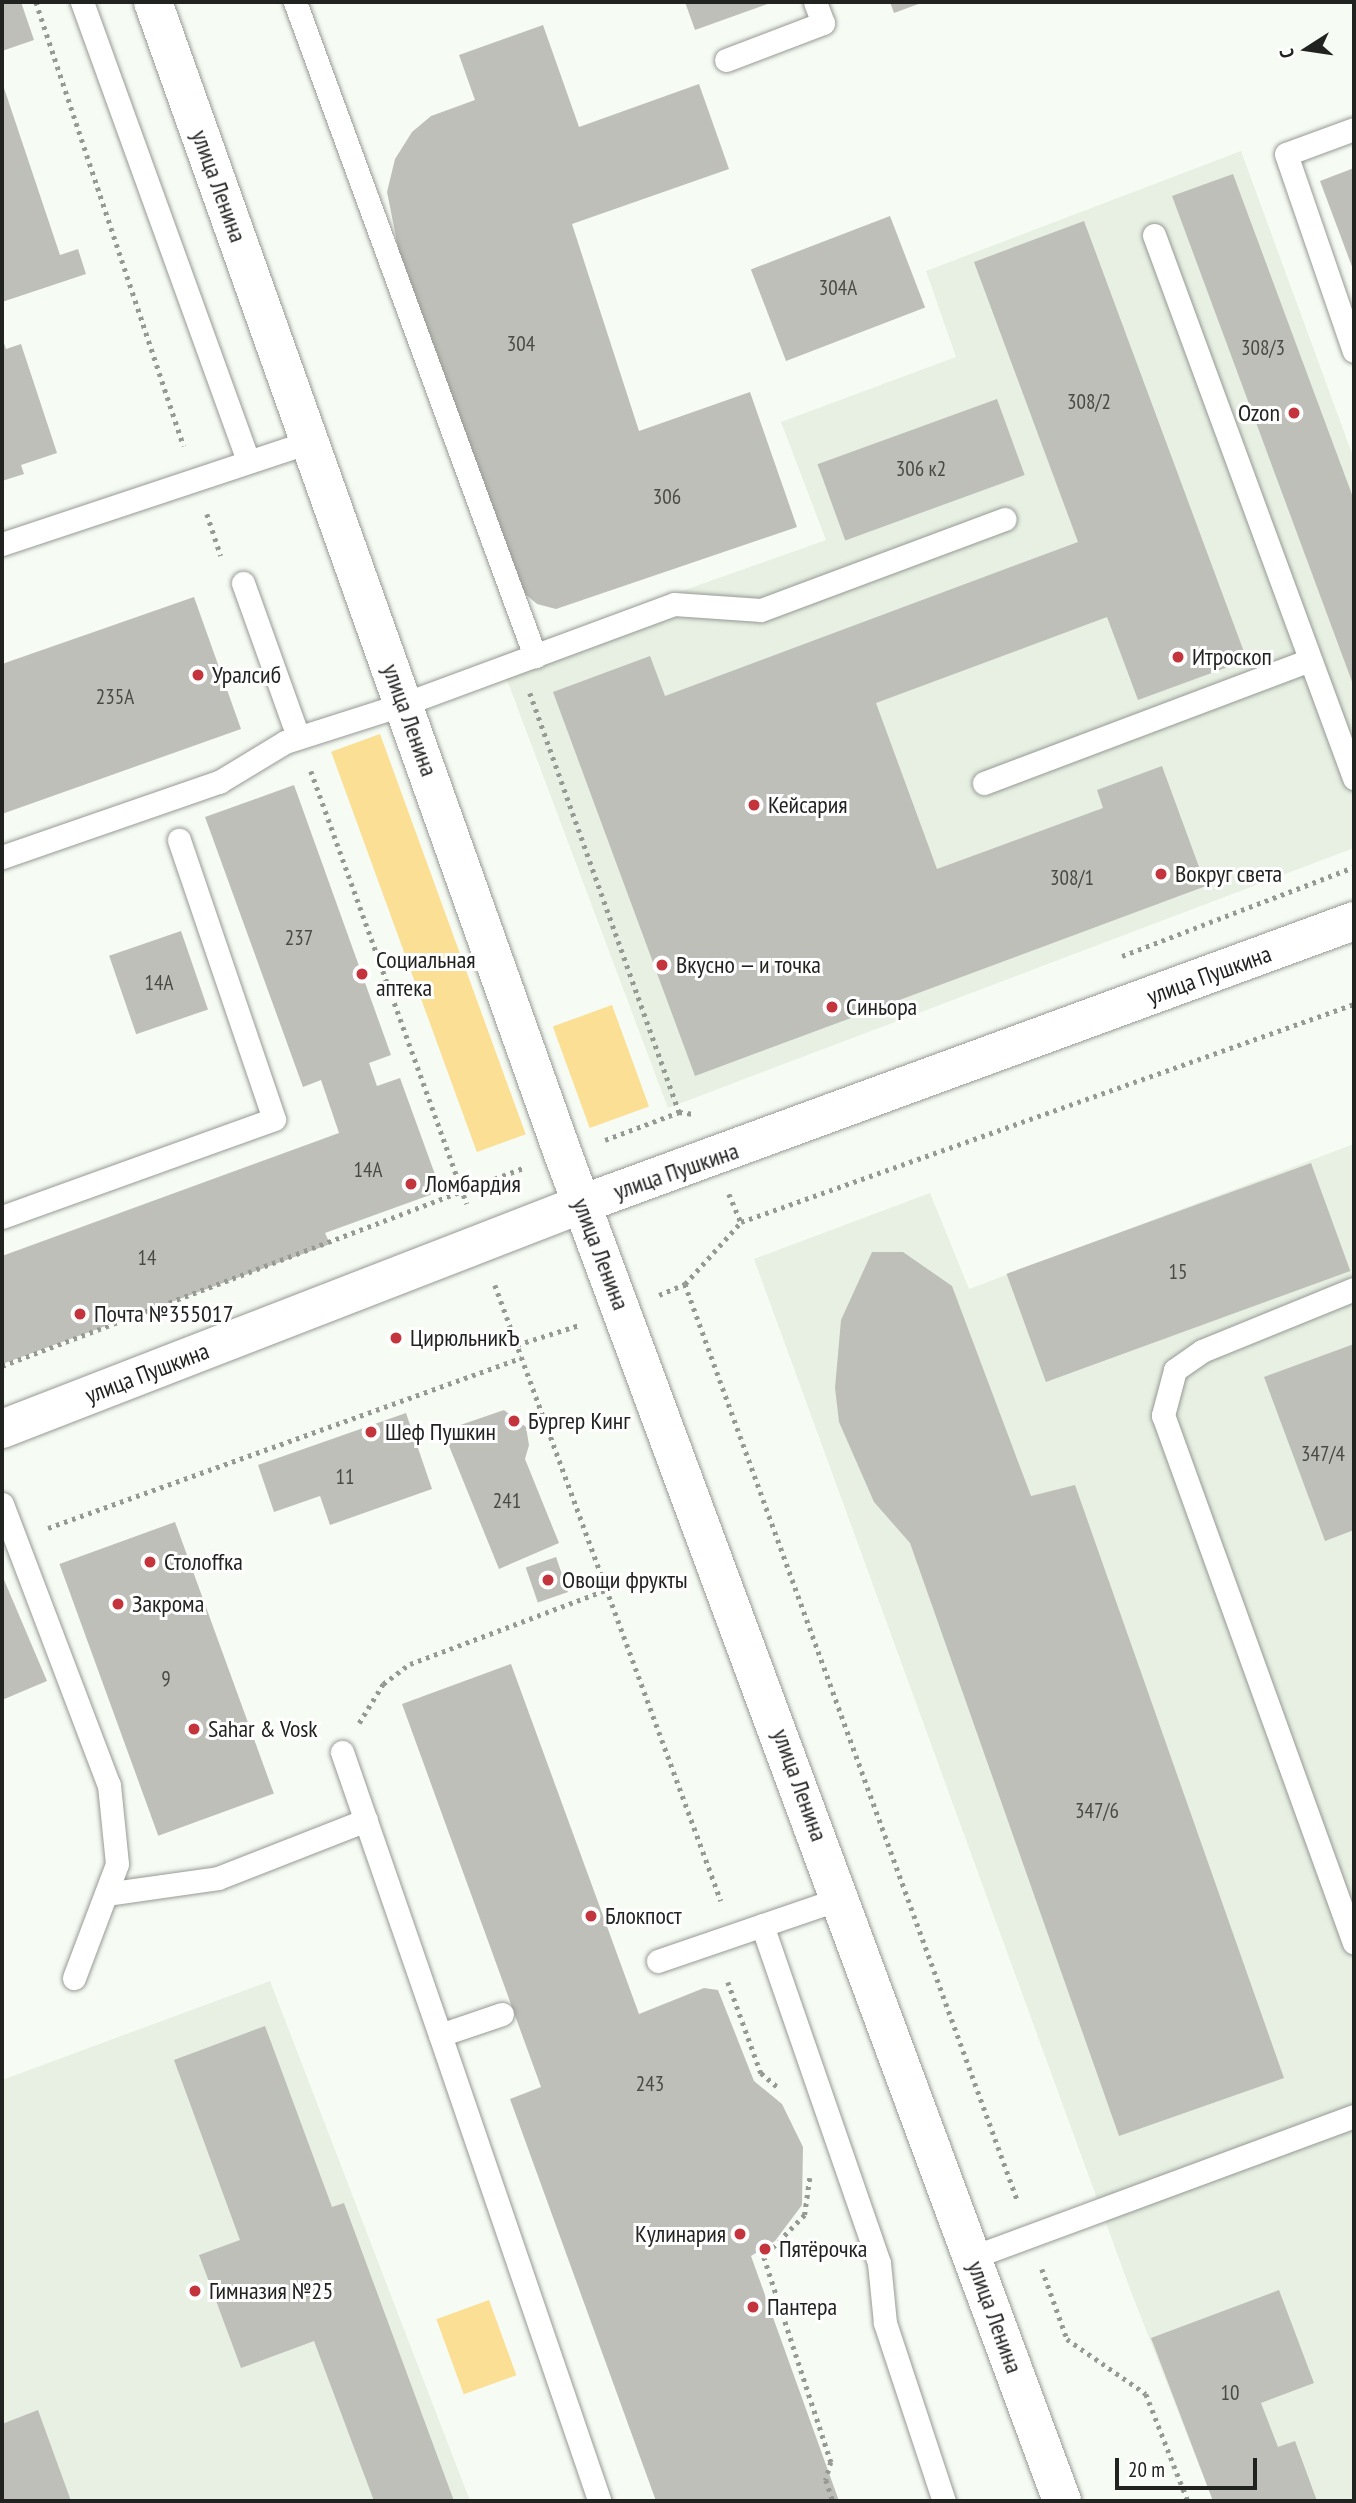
<!DOCTYPE html>
<meta charset="utf-8">
<style>
body{margin:0}
#map{position:relative;width:1356px;height:2503px;overflow:hidden;background:#f6fbf4;font-family:"PT Sans Narrow",sans-serif}
div>[style]{position:absolute}
.built>*{inset:0;background:#e7f0e3}
.green>*{inset:0;background:#fbdf94;transform-origin:0 0}
.building>*{inset:0;background:#bebfb8;transform-origin:0 0}
.path>*{height:4.5px;margin-top:-2.25px;transform-origin:0;background:repeating-linear-gradient(90deg,#969994 0 3.5px,transparent 0 8.5px)}
.roads{filter:drop-shadow(0 0 2px #969a94) drop-shadow(0 0 2px #969a94)}
.service>*{height:23px;margin:-11.5px;padding:0 11.5px;transform-origin:11.5px;border-radius:11.5px;background:#fff}
.minor>*{height:38px;margin:-19px;padding:0 19px;transform-origin:19px;border-radius:19px;background:#fff}
.tertiary>*{height:38px;margin:-19px;padding:0 19px;transform-origin:19px;border-radius:19px;background:#fff}
.secondary>*{height:38px;margin:-19px;padding:0 19px;transform-origin:19px;border-radius:19px;background:#fff}
.dots>*{width:19px;height:19px;translate:-50% -50%;box-sizing:border-box;border:4px solid #fff;border-radius:50%}
span{translate:-50% -50%;white-space:nowrap;text-align:center;line-height:1.15;-webkit-text-stroke:6px #fff;paint-order:stroke}
.number-label{font-size:21px;color:#484a46}
.number-label span{-webkit-text-stroke-width:0}
.street-label{font-size:24px;color:#212320}
.poi-label{font-size:24px;color:#212320}
.right{translate:-100% -50%;text-align:right}
.left{translate:0 -50%;text-align:left}
.frame{position:absolute;inset:0;border:4px solid #212320;pointer-events:none}
.north{position:absolute;left:1272px;top:14px;width:70px;height:70px;-webkit-text-stroke:5px #fff;paint-order:stroke;rotate:258deg;font-size:19px;font-weight:700;line-height:28px;text-align:center;color:#212320}
.north::after{content:'';display:block;margin:auto;width:24px;height:32px;background:#212320;clip-path:polygon(50% 0,100% 100%,50% 72%,0 100%)}
.scale{position:absolute;left:1115px;top:2458px;width:142px;height:32px;box-sizing:border-box;border:4px solid #212320;border-top:0;padding-left:9px;font-size:21px;line-height:24px;white-space:nowrap;color:#212320;-webkit-text-stroke:5px #fff;paint-order:stroke}
</style>
<div id="map">
<div class="built">
<div style="clip-path:polygon(1241px 151px,1354px 459px,1354px 848px,668px 1108px,498px 656px,826px 540px,781px 422px,956px 357px,926px 271px)"></div>
<div style="clip-path:polygon(1354px 1144px,1354px 2501px,1213px 2501px,1130px 2289px,754px 1259px,930px 1193px,969px 1289px)"></div>
<div style="clip-path:polygon(270px 1981px,470px 2501px,2px 2501px,2px 2080px)"></div>
</div>
<div class="green">
<div style="left:380px;top:734px;width:426px;height:52px;rotate:70deg"></div>
<div style="left:612px;top:1005px;width:108px;height:63px;rotate:70deg"></div>
<div style="left:489px;top:2300px;width:80px;height:56px;rotate:70deg"></div>
</div>
<div class="building">
<div style="clip-path:polygon(2px 2px,21px 2px,34px 40px,2px 51px)"></div>
<div style="clip-path:polygon(685px 2px,773px 2px,695px 30px)"></div>
<div style="clip-path:polygon(890px 2px,924px 2px,894px 13px)"></div>
<div style="clip-path:polygon(543px 25px,579px 127px,699px 84px,729px 169px,572px 224px,639px 431px,750px 392px,797px 527px,556px 609px,537px 604px,518px 588px,400px 257px,387px 192px,395px 159px,412px 132px,431px 116px,475px 100px,459px 55px)"></div>
<div style="clip-path:polygon(2px 82px,60px 255px,78px 249px,86px 274px,2px 302px)"></div>
<div style="clip-path:polygon(1354px 168px,1354px 272px,1320px 181px)"></div>
<div style="clip-path:polygon(1233px 174px,1354px 500px,1354px 687px,1172px 196px)"></div>
<div style="left:890px;top:216px;width:98px;height:149px;rotate:69deg"></div>
<div style="clip-path:polygon(1084px 221px,1247px 660px,1138px 700px,1107px 617px,876px 703px,937px 869px,1103px 808px,1097px 790px,1162px 766px,1206px 886px,695px 1076px,553px 692px,650px 656px,665px 696px,1078px 542px,974px 262px)"></div>
<div style="clip-path:polygon(2px 338px,6px 349px,21px 344px,57px 453px,21px 465px,24px 474px,2px 481px)"></div>
<div style="left:997px;top:399px;width:81px;height:191px;rotate:70deg"></div>
<div style="clip-path:polygon(194px 597px,241px 729px,2px 814px,2px 664px)"></div>
<div style="clip-path:polygon(294px 785px,391px 1055px,369px 1063px,377px 1086px,400px 1078px,441px 1191px,325px 1233px,330px 1244px,2px 1364px,2px 1256px,339px 1133px,321px 1080px,303px 1087px,205px 817px)"></div>
<div style="left:181px;top:931px;width:83px;height:76px;rotate:71deg"></div>
<div style="left:1311px;top:1163px;width:115px;height:324px;rotate:70deg"></div>
<div style="clip-path:polygon(872px 1252px,903px 1252px,952px 1286px,1031px 1496px,1075px 1485px,1284px 2078px,1119px 2136px,910px 1543px,874px 1502px,839px 1422px,835px 1388px,841px 1320px)"></div>
<div style="clip-path:polygon(1354px 1344px,1354px 1530px,1325px 1541px,1264px 1377px)"></div>
<div style="clip-path:polygon(504px 1410px,526px 1427px,529px 1445px,525px 1459px,559px 1543px,499px 1569px,443px 1431px)"></div>
<div style="clip-path:polygon(406px 1413px,432px 1489px,330px 1525px,320px 1496px,274px 1512px,258px 1465px)"></div>
<div style="left:175px;top:1522px;width:289px;height:123px;rotate:70deg"></div>
<div style="left:556px;top:1557px;width:37px;height:32px;rotate:71deg"></div>
<div style="clip-path:polygon(2px 1575px,47px 1681px,2px 1700px)"></div>
<div style="clip-path:polygon(511px 1664px,639px 2014px,704px 1988px,718px 1990px,754px 2081px,782px 2104px,803px 2147px,802px 2205px,775px 2241px,751px 2256px,839px 2501px,656px 2501px,510px 2099px,541px 2087px,402px 1704px)"></div>
<div style="clip-path:polygon(265px 2026px,332px 2207px,344px 2203px,454px 2501px,374px 2501px,314px 2341px,241px 2368px,199px 2255px,240px 2240px,174px 2060px)"></div>
<div style="clip-path:polygon(1279px 2290px,1314px 2383px,1261px 2403px,1278px 2447px,1295px 2441px,1317px 2501px,1213px 2501px,1151px 2338px)"></div>
<div style="clip-path:polygon(38px 2410px,71px 2501px,2px 2501px,2px 2424px)"></div>
</div>
<div class="path">
<div style="left:36px;top:2px;width:468px;rotate:71.6deg"></div>
<div style="left:207px;top:514px;width:44px;rotate:71.6deg"></div>
<div style="left:530px;top:693px;width:445px;rotate:70.4deg"></div>
<div style="left:679px;top:1112px;width:15px;rotate:8deg"></div>
<div style="left:311px;top:771px;width:460px;rotate:70.2deg"></div>
<div style="left:1122px;top:956px;width:248px;rotate:-21deg"></div>
<div style="left:605px;top:1140px;width:79px;rotate:-20.7deg"></div>
<div style="left:729px;top:1194px;width:30px;rotate:67deg"></div>
<div style="left:685px;top:1284px;width:977px;rotate:70.06deg"></div>
<div style="left:495px;top:1285px;width:656px;rotate:69.85deg"></div>
<div style="left:659px;top:1295px;width:28px;rotate:-23deg"></div>
<div style="left:685px;top:1284px;width:84px;rotate:-47.9deg"></div>
<div style="left:741px;top:1222px;width:651px;rotate:-19.58deg"></div>
<div style="left:517px;top:1345px;width:65px;rotate:-17.9deg"></div>
<div style="left:2px;top:1366px;width:557px;rotate:-20.81deg"></div>
<div style="left:48px;top:1528px;width:503px;rotate:-19.77deg"></div>
<div style="left:359px;top:1723px;width:46px;rotate:-58.4deg"></div>
<div style="left:383px;top:1684px;width:34px;rotate:-37deg"></div>
<div style="left:410px;top:1664px;width:210px;rotate:-20.7deg"></div>
<div style="left:728px;top:1982px;width:97px;rotate:70.1deg"></div>
<div style="left:761px;top:2073px;width:25px;rotate:40deg"></div>
<div style="left:810px;top:2178px;width:37px;rotate:98deg"></div>
<div style="left:805px;top:2215px;width:59px;rotate:134.3deg"></div>
<div style="left:764px;top:2257px;width:216px;rotate:71.9deg"></div>
<div style="left:831px;top:2462px;width:19px;rotate:106deg"></div>
<div style="left:826px;top:2480px;width:22px;rotate:72deg"></div>
<div style="left:1042px;top:2269px;width:74px;rotate:70.3deg"></div>
<div style="left:1067px;top:2339px;width:96px;rotate:34.8deg"></div>
<div style="left:1146px;top:2394px;width:115px;rotate:68.6deg"></div>
</div>
<div class="roads">
<div class="service">
<div style="left:82px;top:2px;width:488px;rotate:70.1deg"></div>
<div style="left:295px;top:2px;width:697px;rotate:69.85deg"></div>
<div style="left:726px;top:60px;width:104px;rotate:-20.9deg"></div>
<div style="left:823px;top:23px;width:22px;rotate:-111deg"></div>
<div style="left:1354px;top:129px;width:72px;rotate:159.8deg"></div>
<div style="left:1286px;top:154px;width:208px;rotate:71deg"></div>
<div style="left:1154px;top:235px;width:579px;rotate:69.78deg"></div>
<div style="left:2px;top:544px;width:326px;rotate:-18.4deg"></div>
<div style="left:243px;top:583px;width:164px;rotate:70.3deg"></div>
<div style="left:984px;top:783px;width:348px;rotate:-20.7deg"></div>
<div style="left:2px;top:857px;width:230px;rotate:-19.1deg"></div>
<div style="left:219px;top:782px;width:77px;rotate:-31.2deg"></div>
<div style="left:285px;top:742px;width:125px;rotate:-17.7deg"></div>
<div style="left:404px;top:704px;width:288px;rotate:-20.3deg"></div>
<div style="left:674px;top:604px;width:87px;rotate:3.9deg"></div>
<div style="left:761px;top:610px;width:260px;rotate:-20.5deg"></div>
<div style="left:2px;top:1217px;width:289px;rotate:-19.8deg"></div>
<div style="left:274px;top:1119px;width:295px;rotate:-108.8deg"></div>
<div style="left:1354px;top:1289px;width:164px;rotate:157.8deg"></div>
<div style="left:1202px;top:1351px;width:33px;rotate:145deg"></div>
<div style="left:1175px;top:1370px;width:47px;rotate:104.9deg"></div>
<div style="left:1163px;top:1415px;width:561px;rotate:70.11deg"></div>
<div style="left:2px;top:1504px;width:301px;rotate:69.2deg"></div>
<div style="left:109px;top:1785px;width:79px;rotate:84.2deg"></div>
<div style="left:117px;top:1864px;width:122px;rotate:110.7deg"></div>
<div style="left:342px;top:1752px;width:299px;rotate:70.9deg"></div>
<div style="left:106px;top:1894px;width:113px;rotate:-8.1deg"></div>
<div style="left:218px;top:1878px;width:159px;rotate:-21.4deg"></div>
<div style="left:762px;top:1925px;width:358px;rotate:70.9deg"></div>
<div style="left:879px;top:2263px;width:60px;rotate:84.3deg"></div>
<div style="left:885px;top:2323px;width:188px;rotate:71.7deg"></div>
<div style="left:658px;top:1961px;width:194px;rotate:-18.9deg"></div>
<div style="left:502px;top:2014px;width:65px;rotate:161.3deg"></div>
<div style="left:440px;top:2035px;width:493px;rotate:71.1deg"></div>
<div style="left:973px;top:2257px;width:406px;rotate:-20.3deg"></div>
</div>
<div class="minor">
<div style="left:2px;top:1429px;width:622px;rotate:-21.2deg"></div>
</div>
<div class="tertiary">
<div style="left:582px;top:1204px;width:822px;rotate:-20.13deg"></div>
</div>
<div class="secondary">
<div style="left:153px;top:2px;width:1223px;rotate:70.41deg"></div>
<div style="left:563px;top:1154px;width:1436px;rotate:69.67deg"></div>
</div>
</div>
<div class="dots">
<div style="left:1294px;top:413px;background:#c4343d"></div>
<div style="left:1178px;top:657px;background:#c4343d"></div>
<div style="left:198px;top:675px;background:#c4343d"></div>
<div style="left:754px;top:805px;background:#c4343d"></div>
<div style="left:1161px;top:874px;background:#c4343d"></div>
<div style="left:662px;top:965px;background:#c4343d"></div>
<div style="left:362px;top:974px;background:#c4343d"></div>
<div style="left:832px;top:1007px;background:#c4343d"></div>
<div style="left:411px;top:1184px;background:#c4343d"></div>
<div style="left:80px;top:1314px;background:#c4343d"></div>
<div style="left:396px;top:1338px;background:#c4343d"></div>
<div style="left:514px;top:1421px;background:#c4343d"></div>
<div style="left:371px;top:1432px;background:#c4343d"></div>
<div style="left:150px;top:1562px;background:#c4343d"></div>
<div style="left:548px;top:1580px;background:#c4343d"></div>
<div style="left:118px;top:1604px;background:#c4343d"></div>
<div style="left:194px;top:1729px;background:#c4343d"></div>
<div style="left:591px;top:1916px;background:#c4343d"></div>
<div style="left:740px;top:2234px;background:#c4343d"></div>
<div style="left:765px;top:2249px;background:#c4343d"></div>
<div style="left:195px;top:2291px;background:#c4343d"></div>
<div style="left:753px;top:2307px;background:#c4343d"></div>
</div>
<div class="number-label">
<span style="left:838px;top:288px">304А</span>
<span style="left:521px;top:344px">304</span>
<span style="left:1263px;top:348px">308/3</span>
<span style="left:1089px;top:402px">308/2</span>
<span style="left:921px;top:469px">306 к2</span>
<span style="left:667px;top:497px">306</span>
<span style="left:115px;top:697px">235А</span>
<span style="left:1072px;top:878px">308/1</span>
<span style="left:299px;top:938px">237</span>
<span style="left:159px;top:983px">14А</span>
<span style="left:368px;top:1170px">14А</span>
<span style="left:147px;top:1258px">14</span>
<span style="left:1178px;top:1272px">15</span>
<span style="left:1323px;top:1454px">347/4</span>
<span style="left:345px;top:1477px">11</span>
<span style="left:507px;top:1501px">241</span>
<span style="left:166px;top:1679px">9</span>
<span style="left:1097px;top:1811px">347/6</span>
<span style="left:650px;top:2084px">243</span>
<span style="left:1230px;top:2393px">10</span>
</div>
<div class="street-label">
<span style="left:219px;top:186px;rotate:70deg">улица Ленина</span>
<span style="left:410px;top:720px;rotate:70deg">улица Ленина</span>
<span style="left:1209px;top:975px;rotate:-20deg">улица Пушкина</span>
<span style="left:676px;top:1171px;rotate:-19deg">улица Пушкина</span>
<span style="left:601px;top:1254px;rotate:69deg">улица Ленина</span>
<span style="left:147px;top:1373px;rotate:-21deg">улица Пушкина</span>
<span style="left:800px;top:1785px;rotate:70deg">улица Ленина</span>
<span style="left:995px;top:2317px;rotate:70deg">улица Ленина</span>
</div>
<div class="poi-label">
<span class="right" style="left:1280px;top:413px">Ozon</span>
<span class="left" style="left:1192px;top:657px">Итроскоп</span>
<span class="left" style="left:212px;top:675px">Уралсиб</span>
<span class="left" style="left:768px;top:805px">Кейсария</span>
<span class="left" style="left:1175px;top:874px">Вокруг света</span>
<span class="left" style="left:376px;top:974px">Социальная<br>аптека</span>
<span class="left" style="left:676px;top:965px">Вкусно — и точка</span>
<span class="left" style="left:846px;top:1007px">Синьора</span>
<span class="left" style="left:425px;top:1184px">Ломбардия</span>
<span class="left" style="left:94px;top:1314px">Почта №355017</span>
<span class="left" style="left:410px;top:1338px">ЦирюльникЪ</span>
<span class="left" style="left:528px;top:1421px">Бургер Кинг</span>
<span class="left" style="left:385px;top:1432px">Шеф Пушкин</span>
<span class="left" style="left:164px;top:1562px">Столоffка</span>
<span class="left" style="left:562px;top:1580px">Овощи фрукты</span>
<span class="left" style="left:132px;top:1604px">Закрома</span>
<span class="left" style="left:208px;top:1729px">Sahar &amp; Vosk</span>
<span class="left" style="left:605px;top:1916px">Блокпост</span>
<span class="right" style="left:726px;top:2234px">Кулинария</span>
<span class="left" style="left:779px;top:2249px">Пятёрочка</span>
<span class="left" style="left:209px;top:2291px">Гимназия №25</span>
<span class="left" style="left:767px;top:2307px">Пантера</span>
</div>
<div class="frame"></div>
<div class="north">С</div>
<div class="scale">20 m</div>
</div>
